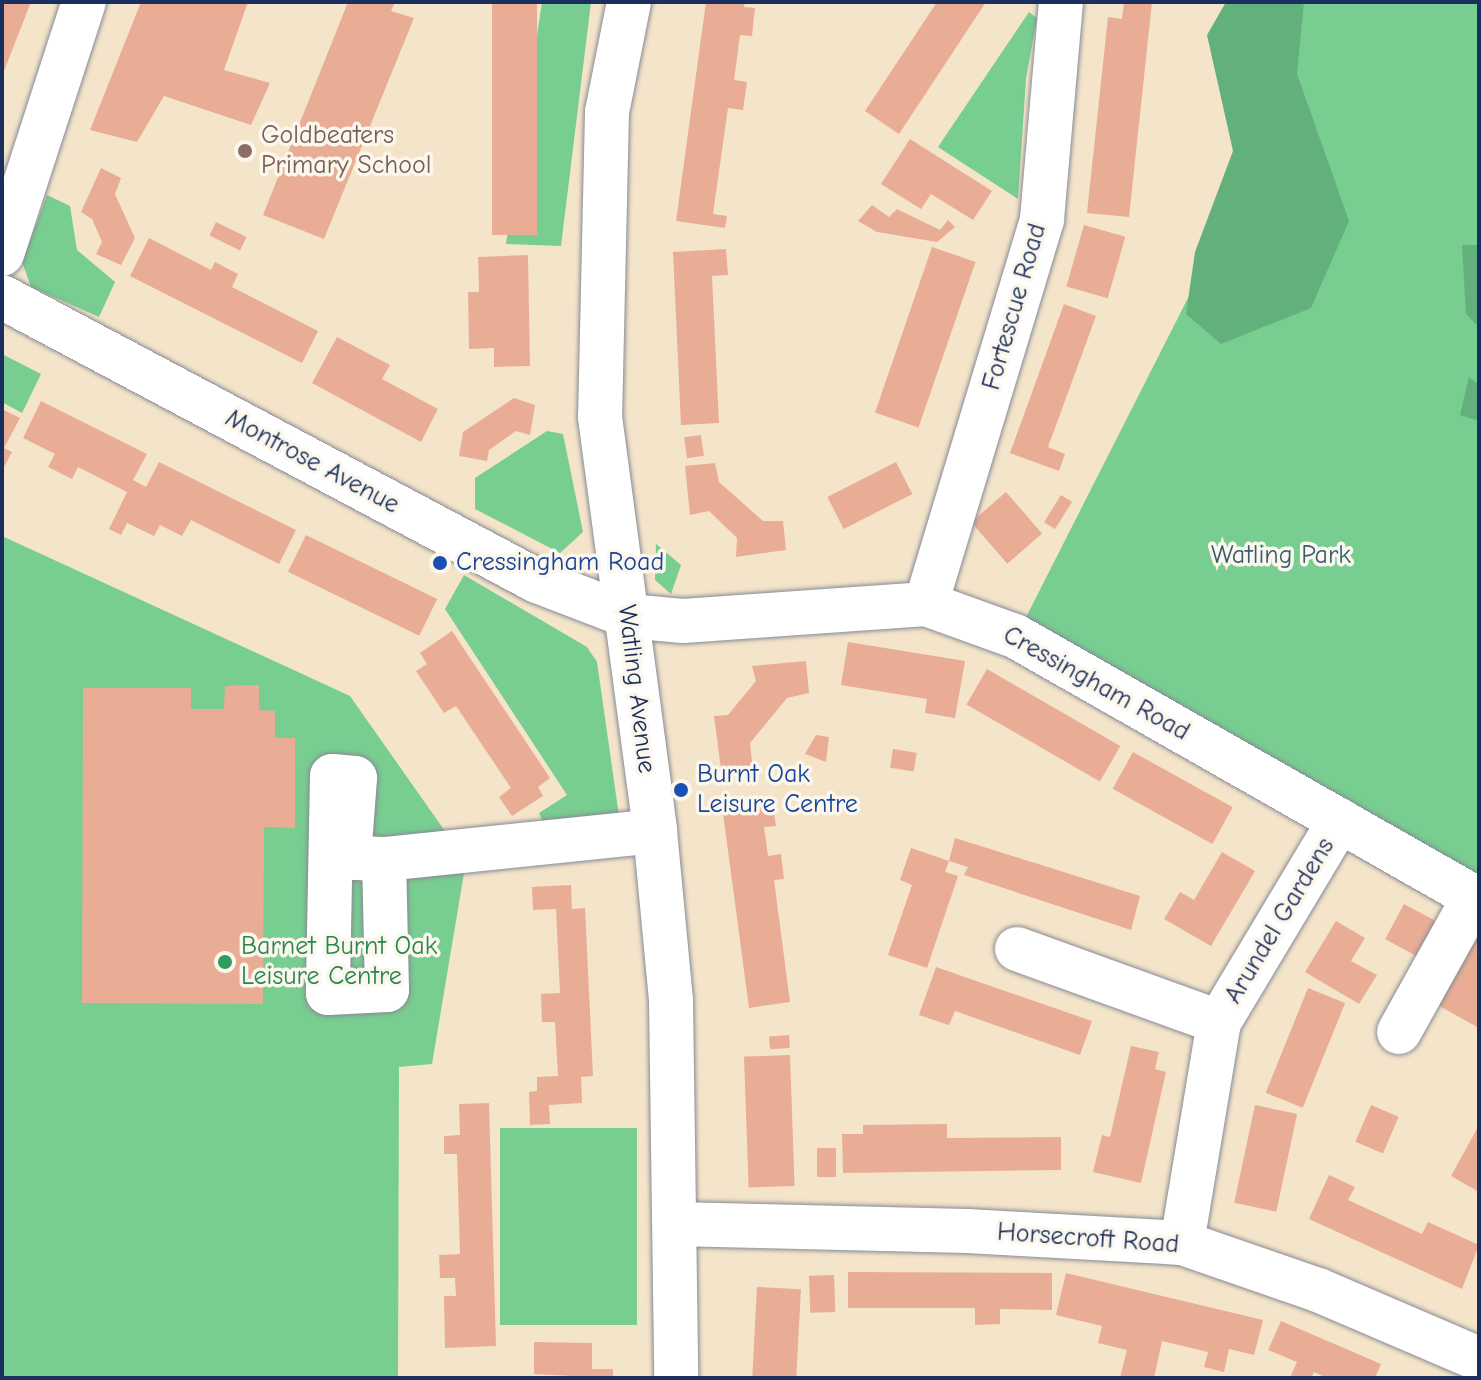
<!DOCTYPE html>
<style>
body{margin:0}
#map{position:relative;width:1481px;height:1380px;overflow:hidden;background:#f4e4ca;font-family:"Comic Neue",sans-serif}
div>[style]{position:absolute}
.green>*{inset:0;background:#78cd91;transform-origin:0 0}
.forest>*{inset:0;background:#62b07b}
.building>*{inset:0;background:#e9ad96;transform-origin:0 0}
.roads{filter:drop-shadow(0 0 2px #888a94) drop-shadow(0 0 2px #888a94)}
.minor>*{height:44px;margin:-22px;padding:0 22px;transform-origin:22px;border-radius:22px;background:#fff}
.dots>*{width:22px;height:22px;translate:-50% -50%;box-sizing:border-box;border:4px solid #fbf7ec;border-radius:50%}
span{translate:-50% -50%;white-space:nowrap;text-align:center;line-height:1.15;-webkit-text-stroke:7px #fbf7ec;paint-order:stroke}
.education-label{font-size:26px;color:#785e54}
.left{translate:0 -50%;text-align:left}
.street-label{font-size:26px;color:#1b2f5e}
.park-label{font-size:26px;color:#375e6d}
.transit-label{font-size:26px;color:#164399}
.leisure-label{font-size:26px;color:#27864d}
.frame{position:absolute;inset:0;border:4px solid #1b2f5e;pointer-events:none}
</style>
<div id="map">
<div class="green">
<div style="clip-path:polygon(542px 2px,591px 2px,561px 246px,506px 244px)"></div>
<div style="clip-path:polygon(1245px 2px,1479px 2px,1479px 901px,1017px 635px,1256px 164px)"></div>
<div style="clip-path:polygon(1029px 12px,1037px 18px,1026px 78px,1018px 199px,938px 147px)"></div>
<div style="clip-path:polygon(47px 195px,70px 206px,77px 250px,115px 282px,99px 317px,31px 287px,22px 262px)"></div>
<div style="clip-path:polygon(2px 354px,41px 374px,22px 413px,2px 402px)"></div>
<div style="clip-path:polygon(547px 431px,563px 434px,583px 532px,560px 553px,475px 509px,475px 478px)"></div>
<div style="clip-path:polygon(2px 536px,350px 696px,466px 861px,432px 1064px,399px 1067px,398px 1378px,2px 1378px)"></div>
<div style="clip-path:polygon(656px 544px,681px 565px,671px 594px,655px 580px)"></div>
<div style="clip-path:polygon(464px 575px,587px 647px,597px 662px,620px 823px,546px 829px,539px 813px,567px 795px,445px 609px)"></div>
<div style="left:500px;top:1128px;width:137px;height:197px"></div>
</div>
<div class="forest">
<div style="clip-path:polygon(1226px 2px,1304px 2px,1297px 74px,1349px 221px,1311px 308px,1221px 344px,1186px 314px,1195px 252px,1233px 151px,1207px 35px)"></div>
<div style="clip-path:polygon(1462px 245px,1479px 245px,1479px 327px,1466px 314px)"></div>
<div style="clip-path:polygon(1469px 377px,1479px 385px,1479px 421px,1460px 415px)"></div>
</div>
<div class="building">
<div style="clip-path:polygon(2px 2px,31px 2px,2px 76px)"></div>
<div style="clip-path:polygon(141px 2px,248px 2px,224px 70px,270px 83px,251px 125px,164px 96px,137px 142px,90px 130px)"></div>
<div style="clip-path:polygon(348px 2px,395px 2px,391px 11px,414px 18px,324px 239px,263px 215px)"></div>
<div style="left:492px;top:2px;width:45px;height:233px"></div>
<div style="clip-path:polygon(706px 2px,745px 2px,744px 7px,755px 8px,752px 36px,740px 35px,734px 80px,747px 82px,743px 110px,728px 108px,713px 214px,727px 216px,725px 228px,676px 221px)"></div>
<div style="clip-path:polygon(937px 2px,986px 2px,899px 134px,865px 111px)"></div>
<div style="clip-path:polygon(1124px 2px,1152px 2px,1129px 217px,1087px 213px,1108px 17px,1122px 19px)"></div>
<div style="clip-path:polygon(910px 139px,992px 191px,973px 220px,931px 194px,921px 209px,881px 184px)"></div>
<div style="clip-path:polygon(101px 168px,121px 178px,115px 194px,135px 238px,121px 265px,96px 254px,102px 242px,92px 219px,81px 212px)"></div>
<div style="clip-path:polygon(872px 205px,889px 217px,897px 209px,940px 230px,948px 220px,955px 227px,937px 242px,877px 232px,858px 221px)"></div>
<div style="left:216px;top:222px;width:34px;height:15px;rotate:26deg"></div>
<div style="left:1084px;top:225px;width:43px;height:64px;rotate:16deg"></div>
<div style="clip-path:polygon(149px 238px,211px 270px,215px 262px,238px 274px,232px 287px,318px 331px,302px 363px,130px 276px)"></div>
<div style="left:932px;top:247px;width:46px;height:175px;rotate:19deg"></div>
<div style="clip-path:polygon(726px 249px,728px 275px,712px 276px,719px 423px,681px 425px,673px 252px)"></div>
<div style="clip-path:polygon(528px 255px,530px 366px,494px 367px,494px 348px,469px 349px,468px 292px,479px 292px,478px 257px)"></div>
<div style="clip-path:polygon(1064px 304px,1096px 316px,1048px 447px,1065px 454px,1059px 471px,1010px 453px)"></div>
<div style="clip-path:polygon(337px 337px,390px 365px,382px 379px,438px 409px,421px 442px,312px 383px)"></div>
<div style="clip-path:polygon(514px 398px,535px 405px,530px 435px,516px 431px,489px 450px,487px 461px,459px 456px,463px 432px)"></div>
<div style="clip-path:polygon(41px 401px,147px 454px,133px 480px,146px 487px,159px 462px,296px 530px,279px 564px,191px 520px,182px 536px,160px 525px,154px 536px,127px 523px,121px 535px,109px 529px,127px 492px,78px 467px,72px 479px,48px 467px,55px 454px,23px 438px)"></div>
<div style="clip-path:polygon(2px 409px,20px 418px,4px 448px,12px 452px,2px 471px)"></div>
<div style="left:701px;top:435px;width:21px;height:17px;rotate:82deg"></div>
<div style="left:896px;top:462px;width:36px;height:77px;rotate:63deg"></div>
<div style="clip-path:polygon(715px 463px,719px 482px,763px 521px,783px 521px,786px 550px,736px 557px,737px 538px,709px 511px,690px 515px,685px 466px)"></div>
<div style="left:1006px;top:492px;width:55px;height:46px;rotate:49deg"></div>
<div style="left:1061px;top:495px;width:13px;height:32px;rotate:32deg"></div>
<div style="left:306px;top:535px;width:146px;height:41px;rotate:26deg"></div>
<div style="clip-path:polygon(452px 631px,550px 778px,538px 787px,543px 796px,512px 816px,499px 797px,511px 788px,456px 706px,444px 713px,416px 671px,427px 664px,420px 653px)"></div>
<div style="clip-path:polygon(848px 642px,965px 661px,955px 718px,925px 713px,927px 699px,841px 685px)"></div>
<div style="clip-path:polygon(806px 661px,809px 693px,787px 698px,750px 743px,753px 771px,722px 776px,714px 716px,728px 715px,756px 681px,752px 666px)"></div>
<div style="left:987px;top:669px;width:154px;height:41px;rotate:30deg"></div>
<div style="clip-path:polygon(259px 685px,259px 710px,275px 711px,275px 738px,295px 738px,295px 828px,264px 827px,263px 1004px,82px 1003px,83px 688px,191px 688px,191px 709px,224px 709px,225px 686px)"></div>
<div style="clip-path:polygon(816px 735px,829px 737px,826px 762px,805px 754px)"></div>
<div style="left:893px;top:749px;width:24px;height:19px;rotate:9deg"></div>
<div style="left:1133px;top:752px;width:114px;height:42px;rotate:29deg"></div>
<div style="clip-path:polygon(772px 800px,776px 826px,764px 827px,768px 856px,781px 854px,784px 879px,774px 880px,790px 1002px,749px 1008px,722px 806px)"></div>
<div style="clip-path:polygon(955px 838px,1140px 896px,1131px 930px,964px 875px,968px 867px,949px 861px)"></div>
<div style="clip-path:polygon(911px 848px,949px 861px,945px 872px,958px 876px,927px 968px,888px 955px,912px 885px,900px 880px)"></div>
<div style="clip-path:polygon(1222px 852px,1255px 871px,1211px 946px,1164px 919px,1180px 892px,1194px 900px)"></div>
<div style="clip-path:polygon(571px 885px,572px 909px,585px 908px,593px 1076px,581px 1077px,582px 1103px,549px 1105px,550px 1124px,530px 1125px,529px 1092px,537px 1091px,537px 1077px,558px 1076px,555px 1022px,542px 1022px,541px 994px,560px 993px,556px 909px,533px 910px,532px 887px)"></div>
<div style="left:1404px;top:904px;width:51px;height:40px;rotate:28deg"></div>
<div style="clip-path:polygon(1336px 921px,1365px 938px,1351px 961px,1377px 975px,1359px 1004px,1305px 972px)"></div>
<div style="clip-path:polygon(1463px 926px,1479px 935px,1479px 1028px,1423px 997px)"></div>
<div style="clip-path:polygon(936px 967px,1092px 1021px,1080px 1055px,955px 1011px,949px 1025px,919px 1015px)"></div>
<div style="left:1308px;top:988px;width:40px;height:113px;rotate:22deg"></div>
<div style="left:789px;top:1035px;width:13px;height:20px;rotate:86deg"></div>
<div style="clip-path:polygon(1131px 1046px,1159px 1052px,1155px 1069px,1166px 1072px,1141px 1183px,1093px 1172px,1102px 1135px,1110px 1137px)"></div>
<div style="left:790px;top:1055px;width:131px;height:46px;rotate:88deg"></div>
<div style="clip-path:polygon(489px 1103px,496px 1346px,445px 1348px,444px 1296px,456px 1296px,455px 1278px,440px 1278px,439px 1255px,460px 1254px,457px 1154px,444px 1154px,444px 1136px,460px 1135px,459px 1104px)"></div>
<div style="left:1255px;top:1105px;width:43px;height:100px;rotate:12deg"></div>
<div style="left:1371px;top:1105px;width:30px;height:40px;rotate:23deg"></div>
<div style="clip-path:polygon(947px 1124px,947px 1138px,1061px 1137px,1061px 1170px,843px 1173px,842px 1134px,863px 1134px,863px 1125px)"></div>
<div style="clip-path:polygon(1479px 1125px,1479px 1192px,1451px 1176px)"></div>
<div style="left:817px;top:1148px;width:19px;height:29px"></div>
<div style="clip-path:polygon(1329px 1175px,1355px 1187px,1348px 1200px,1422px 1234px,1428px 1222px,1479px 1245px,1462px 1289px,1309px 1219px)"></div>
<div style="clip-path:polygon(848px 1272px,1052px 1273px,1052px 1310px,1000px 1309px,1000px 1324px,975px 1325px,975px 1308px,848px 1308px)"></div>
<div style="clip-path:polygon(1066px 1273px,1263px 1320px,1254px 1355px,1229px 1349px,1224px 1372px,1204px 1367px,1208px 1352px,1162px 1341px,1154px 1378px,1120px 1378px,1127px 1350px,1098px 1343px,1102px 1326px,1056px 1315px)"></div>
<div style="left:834px;top:1275px;width:37px;height:25px;rotate:88deg"></div>
<div style="left:757px;top:1287px;width:44px;height:91px;rotate:3deg"></div>
<div style="clip-path:polygon(1281px 1321px,1381px 1364px,1375px 1378px,1327px 1378px,1314px 1372px,1311px 1378px,1290px 1378px,1297px 1362px,1268px 1350px)"></div>
<div style="clip-path:polygon(534px 1342px,592px 1343px,592px 1369px,613px 1369px,613px 1378px,534px 1374px)"></div>
</div>
<div class="roads">
<div class="minor">
<div style="left:629px;top:2px;width:112px;rotate:101.3deg"></div>
<div style="left:607px;top:112px;width:305px;rotate:91.3deg"></div>
<div style="left:600px;top:417px;width:418px;rotate:82.4deg"></div>
<div style="left:655px;top:831px;width:170px;rotate:84.6deg"></div>
<div style="left:671px;top:1000px;width:378px;rotate:89.2deg"></div>
<div style="left:2px;top:254px;width:265px;rotate:-72deg"></div>
<div style="left:2px;top:297px;width:606px;rotate:27.96deg"></div>
<div style="left:537px;top:581px;width:97px;rotate:21deg"></div>
<div style="left:628px;top:616px;width:55px;rotate:5.2deg"></div>
<div style="left:683px;top:621px;width:244px;rotate:-4deg"></div>
<div style="left:926px;top:604px;width:95px;rotate:19.8deg"></div>
<div style="left:1015px;top:636px;width:534px;rotate:29.64deg"></div>
<div style="left:926px;top:604px;width:402px;rotate:-73.2deg"></div>
<div style="left:1042px;top:219px;width:218px;rotate:-85deg"></div>
<div style="left:384px;top:859px;width:35px;rotate:-178deg"></div>
<div style="left:349px;top:858px;width:80px;rotate:-85.7deg"></div>
<div style="left:355px;top:778px;width:23px;rotate:-175deg"></div>
<div style="left:332px;top:776px;width:217px;rotate:91.1deg"></div>
<div style="left:328px;top:993px;width:59px;rotate:-2.9deg"></div>
<div style="left:387px;top:990px;width:131px;rotate:-91.3deg"></div>
<div style="left:384px;top:859px;width:272px;rotate:-5.9deg"></div>
<div style="left:1017px;top:949px;width:215px;rotate:19.9deg"></div>
<div style="left:1399px;top:1032px;width:154px;rotate:-60.9deg"></div>
<div style="left:676px;top:1224px;width:291px;rotate:1.4deg"></div>
<div style="left:967px;top:1231px;width:215px;rotate:3.2deg"></div>
<div style="left:1182px;top:1243px;width:144px;rotate:19.1deg"></div>
<div style="left:1318px;top:1290px;width:175px;rotate:23.2deg"></div>
<div style="left:1182px;top:1243px;width:224px;rotate:-80.5deg"></div>
<div style="left:1219px;top:1022px;width:235px;rotate:-59.1deg"></div>
</div>
</div>
<div class="dots">
<div style="left:245px;top:151px;background:#8d6e63"></div>
<div style="left:440px;top:563px;background:#1a4fb4"></div>
<div style="left:681px;top:790px;background:#1a4fb4"></div>
<div style="left:225px;top:962px;background:#2e9e5b"></div>
</div>
<div class="education-label">
<span class="left" style="left:261px;top:151px">Goldbeaters<br>Primary School</span>
</div>
<div class="street-label">
<span style="left:1015px;top:307px;rotate:-74deg">Fortescue Road</span>
<span style="left:312px;top:462px;rotate:28deg">Montrose Avenue</span>
<span style="left:1096px;top:684px;rotate:29deg">Cressingham Road</span>
<span style="left:636px;top:689px;rotate:83deg">Watling Avenue</span>
<span style="left:1280px;top:921px;rotate:-59deg">Arundel Gardens</span>
<span style="left:1088px;top:1239px;rotate:4deg">Horsecroft Road</span>
</div>
<div class="park-label">
<span style="left:1281px;top:556px">Watling Park</span>
</div>
<div class="transit-label">
<span class="left" style="left:456px;top:563px">Cressingham Road</span>
<span class="left" style="left:697px;top:790px">Burnt Oak<br>Leisure Centre</span>
</div>
<div class="leisure-label">
<span class="left" style="left:241px;top:962px">Barnet Burnt Oak<br>Leisure Centre</span>
</div>
<div class="frame"></div>
</div>
